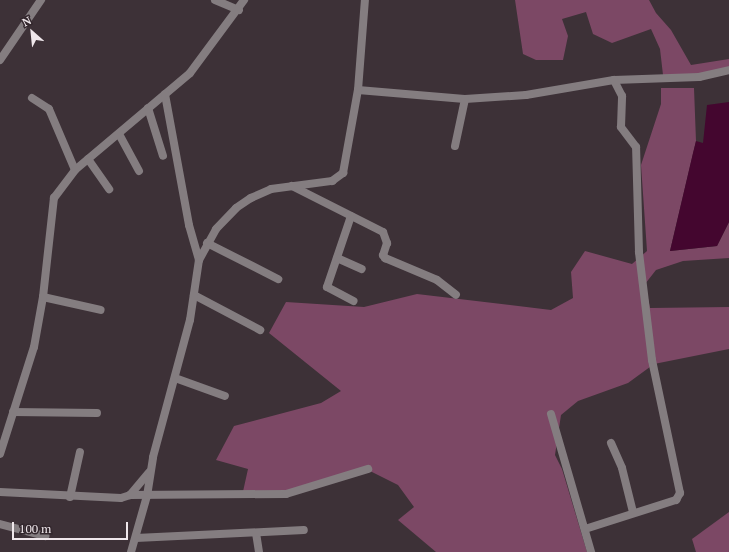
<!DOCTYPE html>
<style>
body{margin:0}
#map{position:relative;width:729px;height:552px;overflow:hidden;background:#3d3137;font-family:"PT Serif",serif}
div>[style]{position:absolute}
.green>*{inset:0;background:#7c4865}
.water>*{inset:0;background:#44062f}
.minor>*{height:8px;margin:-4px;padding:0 4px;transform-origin:4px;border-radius:4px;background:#847d80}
span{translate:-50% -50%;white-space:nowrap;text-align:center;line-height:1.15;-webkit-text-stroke:3px #33272d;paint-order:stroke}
.north{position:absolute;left:12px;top:12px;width:40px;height:40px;-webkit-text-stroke:3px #33272d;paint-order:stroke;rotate:333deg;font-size:11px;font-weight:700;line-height:16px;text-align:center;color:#efe7eb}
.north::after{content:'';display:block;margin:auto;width:14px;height:18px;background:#efe7eb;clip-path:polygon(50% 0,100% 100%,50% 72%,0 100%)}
.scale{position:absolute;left:12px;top:522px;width:116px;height:18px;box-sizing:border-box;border:2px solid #efe7eb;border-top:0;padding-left:5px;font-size:12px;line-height:14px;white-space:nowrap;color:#efe7eb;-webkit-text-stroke:3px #33272d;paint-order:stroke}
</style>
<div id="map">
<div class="green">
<div style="clip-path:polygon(515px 0,649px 0,656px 13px,671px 30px,691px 65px,729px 59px,729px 70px,691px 75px,663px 75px,660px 49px,651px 29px,612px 43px,593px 34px,586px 12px,562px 19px,568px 36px,563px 60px,536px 60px,523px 54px)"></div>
<div style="clip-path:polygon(661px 88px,694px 88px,696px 141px,670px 251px,717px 246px,729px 222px,729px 258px,683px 261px,656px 270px,645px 284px,650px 308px,729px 307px,729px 349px,654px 364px,628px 383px,578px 401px,561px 415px,555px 455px,562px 469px,587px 552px,436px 552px,398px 520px,414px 507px,398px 485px,370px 471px,297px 491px,242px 496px,248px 469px,216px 460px,234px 426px,321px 403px,341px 391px,269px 333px,286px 302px,364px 307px,417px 294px,551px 310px,573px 298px,571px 272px,585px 251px,632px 264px,647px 251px,641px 165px,661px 104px)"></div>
<div style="clip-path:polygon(729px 512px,729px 552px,696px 552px,692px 539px)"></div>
</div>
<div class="water">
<div style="clip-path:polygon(729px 102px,729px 222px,717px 246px,670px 251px,693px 153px,696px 141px,703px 143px,707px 105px)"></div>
</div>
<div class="minor">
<div style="left:215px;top:0;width:26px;rotate:23deg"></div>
<div style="left:0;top:60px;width:73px;rotate:-55.7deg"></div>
<div style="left:358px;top:90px;width:107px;rotate:4.8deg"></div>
<div style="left:465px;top:99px;width:61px;rotate:-3.8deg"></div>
<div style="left:526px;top:95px;width:89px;rotate:-9.7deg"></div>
<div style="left:614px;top:80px;width:85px;rotate:-2deg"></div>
<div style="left:699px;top:77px;width:31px;rotate:-13deg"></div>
<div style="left:32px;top:98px;width:20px;rotate:33deg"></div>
<div style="left:49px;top:109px;width:66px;rotate:66.9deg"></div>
<div style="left:148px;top:108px;width:50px;rotate:72.6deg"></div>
<div style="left:119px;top:134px;width:42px;rotate:61.6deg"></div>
<div style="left:455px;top:146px;width:48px;rotate:-78deg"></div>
<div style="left:88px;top:159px;width:37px;rotate:55deg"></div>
<div style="left:292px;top:186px;width:102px;rotate:26.8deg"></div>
<div style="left:383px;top:232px;width:12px;rotate:70deg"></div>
<div style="left:387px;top:243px;width:13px;rotate:108deg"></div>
<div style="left:383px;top:255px;width:4px;rotate:56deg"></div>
<div style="left:385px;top:258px;width:56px;rotate:22.9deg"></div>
<div style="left:437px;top:280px;width:24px;rotate:38deg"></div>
<div style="left:351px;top:216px;width:75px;rotate:108.7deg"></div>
<div style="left:327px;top:287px;width:30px;rotate:28deg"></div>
<div style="left:207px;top:243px;width:80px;rotate:26.9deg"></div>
<div style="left:337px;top:258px;width:27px;rotate:24deg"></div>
<div style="left:199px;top:260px;width:35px;rotate:-61deg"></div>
<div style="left:216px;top:229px;width:29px;rotate:-46deg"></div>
<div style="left:236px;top:208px;width:18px;rotate:-34deg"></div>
<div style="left:251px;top:198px;width:22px;rotate:-24deg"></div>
<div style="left:271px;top:189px;width:62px;rotate:-7.5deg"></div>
<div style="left:332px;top:181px;width:14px;rotate:-36deg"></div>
<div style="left:343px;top:173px;width:84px;rotate:-79.8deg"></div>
<div style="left:358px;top:90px;width:90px;rotate:-85.6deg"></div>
<div style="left:194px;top:295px;width:75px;rotate:27.9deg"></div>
<div style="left:43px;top:297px;width:59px;rotate:12.6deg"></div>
<div style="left:175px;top:378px;width:53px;rotate:19.8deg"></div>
<div style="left:13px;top:412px;width:84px;rotate:0.7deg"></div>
<div style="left:551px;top:414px;width:144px;rotate:73.8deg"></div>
<div style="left:611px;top:443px;width:27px;rotate:66deg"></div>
<div style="left:622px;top:468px;width:45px;rotate:76deg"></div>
<div style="left:0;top:454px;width:112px;rotate:-72.4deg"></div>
<div style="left:34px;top:347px;width:51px;rotate:-79.8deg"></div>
<div style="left:43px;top:297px;width:100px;rotate:-83.7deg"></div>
<div style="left:54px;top:198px;width:35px;rotate:-53deg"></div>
<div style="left:75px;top:170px;width:150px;rotate:-40.1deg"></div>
<div style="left:190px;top:73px;width:91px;rotate:-53.5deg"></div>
<div style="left:0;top:492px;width:121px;rotate:2.8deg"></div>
<div style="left:121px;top:498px;width:9px;rotate:-18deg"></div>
<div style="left:130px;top:495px;width:30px;rotate:-50deg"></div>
<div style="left:130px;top:495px;width:156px;rotate:-0.4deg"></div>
<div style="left:286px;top:494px;width:86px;rotate:-17deg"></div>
<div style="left:70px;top:497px;width:46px;rotate:-77.5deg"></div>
<div style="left:0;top:524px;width:47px;rotate:14.9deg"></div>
<div style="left:585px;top:529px;width:96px;rotate:-17.7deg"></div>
<div style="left:676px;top:500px;width:8px;rotate:-60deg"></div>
<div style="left:680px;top:493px;width:136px;rotate:-101.9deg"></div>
<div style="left:652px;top:360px;width:109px;rotate:-96.9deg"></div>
<div style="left:639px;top:252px;width:105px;rotate:-91.6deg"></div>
<div style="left:636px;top:147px;width:25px;rotate:-127deg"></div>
<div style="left:621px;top:127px;width:31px;rotate:-88deg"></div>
<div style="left:622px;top:96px;width:18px;rotate:-117deg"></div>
<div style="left:256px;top:533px;width:19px;rotate:81deg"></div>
<div style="left:136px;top:538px;width:168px;rotate:-2.7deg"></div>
<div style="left:131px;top:552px;width:58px;rotate:-74.1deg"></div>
<div style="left:147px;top:496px;width:39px;rotate:-81deg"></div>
<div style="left:153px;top:457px;width:142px;rotate:-74.9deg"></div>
<div style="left:190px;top:320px;width:61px;rotate:-81.5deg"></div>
<div style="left:199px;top:260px;width:36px;rotate:-106deg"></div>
<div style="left:189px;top:225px;width:133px;rotate:-100.4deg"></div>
</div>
<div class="north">N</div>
<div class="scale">100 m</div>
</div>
